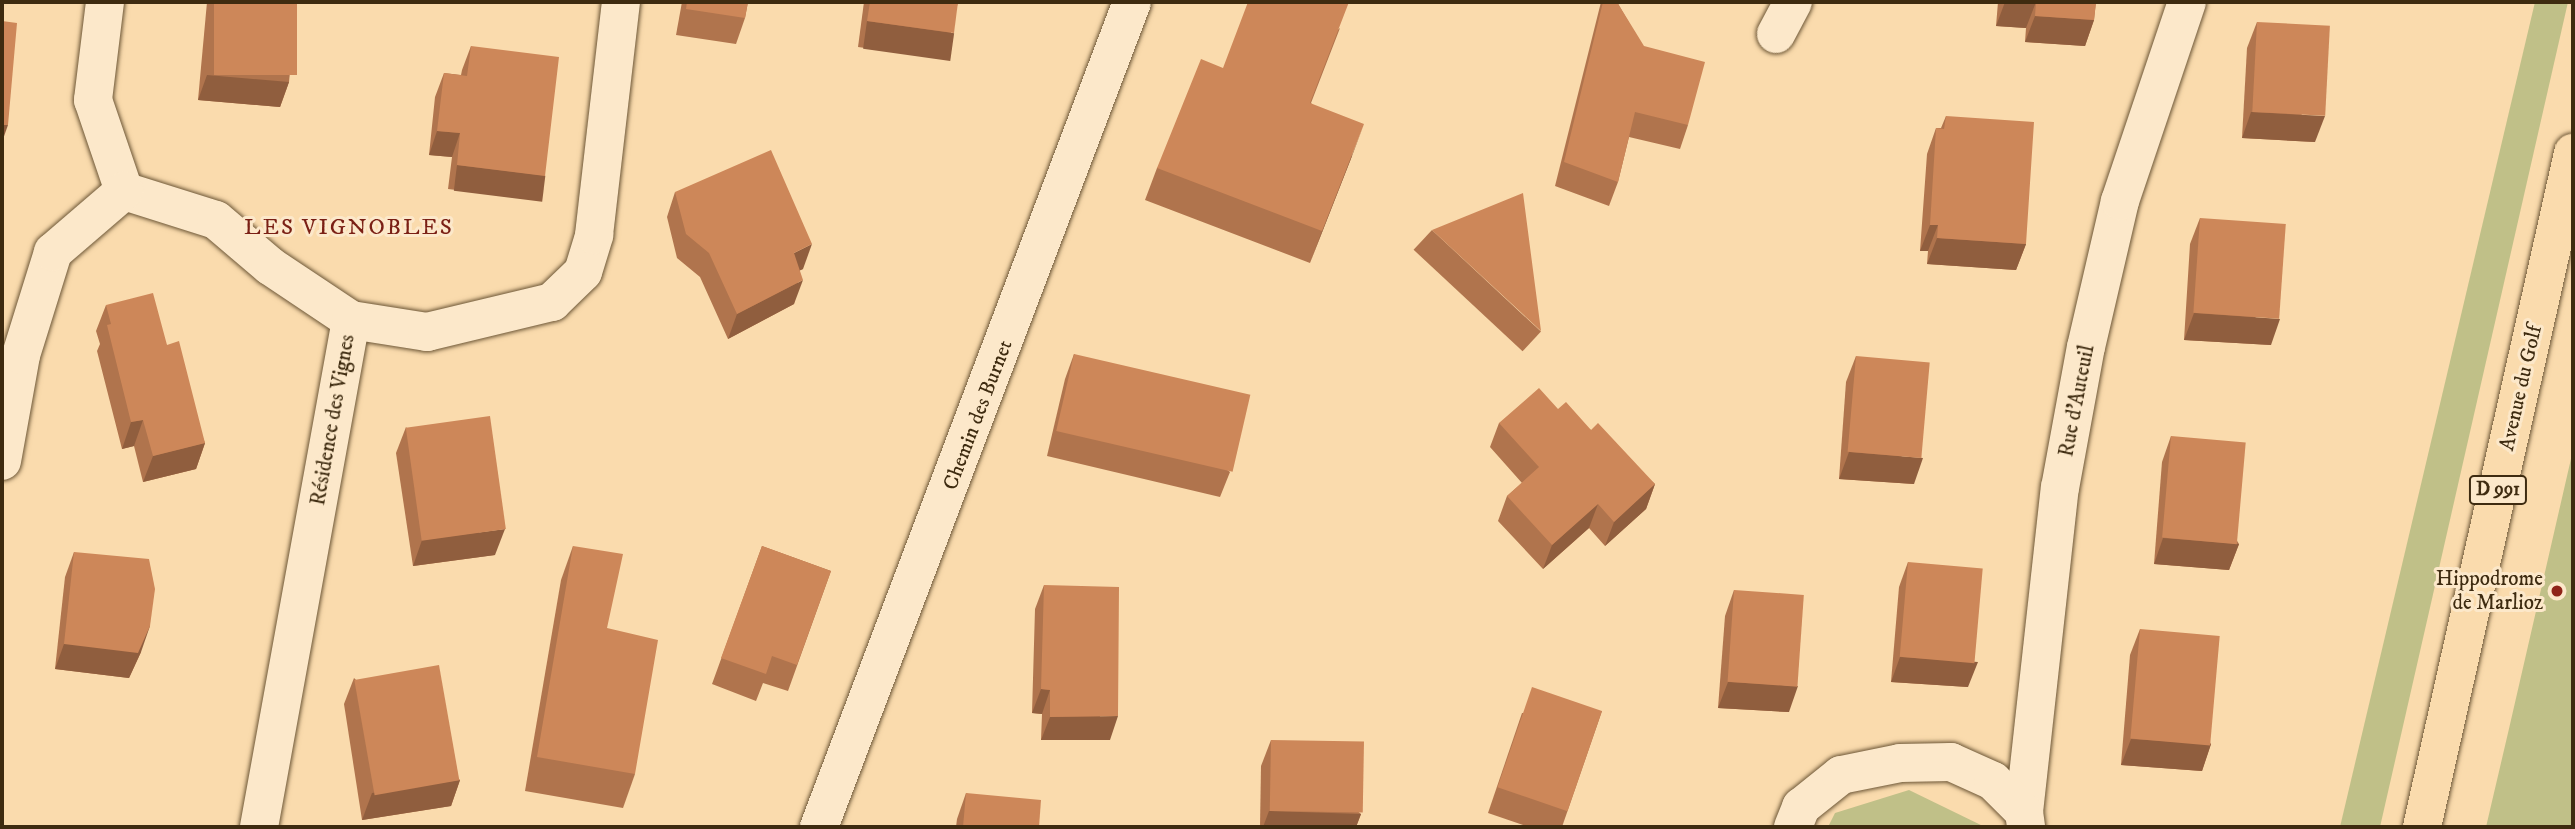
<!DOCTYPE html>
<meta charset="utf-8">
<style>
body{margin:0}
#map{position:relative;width:2575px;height:829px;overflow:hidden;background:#fadbad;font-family:"IM FELL DW Pica",serif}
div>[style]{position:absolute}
.green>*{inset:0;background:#c0c088}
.roads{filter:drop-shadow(0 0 2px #6d5737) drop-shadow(0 0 2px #6d5737)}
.minor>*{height:38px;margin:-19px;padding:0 19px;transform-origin:19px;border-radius:19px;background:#fce8ca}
.major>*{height:38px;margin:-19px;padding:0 19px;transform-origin:19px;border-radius:19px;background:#fadbad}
.wall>*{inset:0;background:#b0744d;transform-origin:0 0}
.shaded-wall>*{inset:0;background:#905e3e;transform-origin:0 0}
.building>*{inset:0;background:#cd8759;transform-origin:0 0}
.dots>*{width:19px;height:19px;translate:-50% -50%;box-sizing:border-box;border:4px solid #fce8ca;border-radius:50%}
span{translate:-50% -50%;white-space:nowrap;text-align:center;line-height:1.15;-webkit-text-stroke:6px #fce8ca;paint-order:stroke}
.shield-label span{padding:2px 5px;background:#fce8ca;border:2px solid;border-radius:5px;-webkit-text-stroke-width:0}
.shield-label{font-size:19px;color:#3e2b10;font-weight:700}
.street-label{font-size:21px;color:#3e2b10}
.poi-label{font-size:21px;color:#3e2b10}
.right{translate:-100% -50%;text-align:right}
.neighbourhood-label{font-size:23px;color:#7a1f14;letter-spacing:2px}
.frame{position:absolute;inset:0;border:4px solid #3e2b10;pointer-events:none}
</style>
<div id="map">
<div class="green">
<div style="clip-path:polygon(2535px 2px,2568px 2px,2380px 827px,2340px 827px)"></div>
<div style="clip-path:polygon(2573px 450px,2573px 827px,2486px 827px,2508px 733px)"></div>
<div style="clip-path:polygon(1909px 790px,1985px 827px,1828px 827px,1835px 813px)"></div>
</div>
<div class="roads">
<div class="minor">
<div style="left:105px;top:2px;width:99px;rotate:97deg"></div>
<div style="left:93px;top:100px;width:96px;rotate:71.2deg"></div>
<div style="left:124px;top:191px;width:96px;rotate:17.5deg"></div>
<div style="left:216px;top:220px;width:71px;rotate:40.4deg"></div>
<div style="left:270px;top:266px;width:97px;rotate:33.7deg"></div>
<div style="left:1776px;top:34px;width:36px;rotate:-62deg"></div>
<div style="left:2px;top:461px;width:108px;rotate:-79.8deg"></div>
<div style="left:21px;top:355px;width:108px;rotate:-72.7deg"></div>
<div style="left:53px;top:252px;width:94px;rotate:-40.7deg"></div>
<div style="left:2024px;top:812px;width:326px;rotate:-83.7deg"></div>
<div style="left:2060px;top:488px;width:143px;rotate:-79.6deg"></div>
<div style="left:2086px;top:347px;width:150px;rotate:-76.9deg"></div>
<div style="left:2120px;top:201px;width:210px;rotate:-71.4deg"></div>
<div style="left:259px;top:827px;width:515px;rotate:-79.72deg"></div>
<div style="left:351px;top:320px;width:77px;rotate:9deg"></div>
<div style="left:427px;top:332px;width:129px;rotate:-13.5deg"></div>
<div style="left:552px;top:302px;width:43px;rotate:-44.1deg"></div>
<div style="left:583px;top:272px;width:39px;rotate:-73deg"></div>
<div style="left:594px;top:235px;width:235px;rotate:-83.4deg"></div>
<div style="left:819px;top:827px;width:882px;rotate:-69.22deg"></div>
<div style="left:1793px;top:827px;width:22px;rotate:-68deg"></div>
<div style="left:1801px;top:807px;width:51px;rotate:-38.7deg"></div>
<div style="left:1841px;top:775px;width:60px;rotate:-11.5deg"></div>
<div style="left:1900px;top:763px;width:51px;rotate:-1.1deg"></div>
<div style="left:1951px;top:762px;width:46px;rotate:24.3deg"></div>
<div style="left:1993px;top:781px;width:44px;rotate:45deg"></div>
<div style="left:2024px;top:812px;width:15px;rotate:82deg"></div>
</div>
<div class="major">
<div style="left:2422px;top:827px;width:691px;rotate:-77.37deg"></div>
</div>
</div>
<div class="wall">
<div style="clip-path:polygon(207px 2px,297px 2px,289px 82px,280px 107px,198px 100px)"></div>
<div style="clip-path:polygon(682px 2px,748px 2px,745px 18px,736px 44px,676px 35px)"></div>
<div style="clip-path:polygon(864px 2px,958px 2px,945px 59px,858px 47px)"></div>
<div style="clip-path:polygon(1601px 2px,1617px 2px,1688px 125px,1680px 149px,1629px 137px,1618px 182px,1609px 206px,1555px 186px)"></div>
<div style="clip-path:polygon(1998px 2px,2096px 2px,2094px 20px,2085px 46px,2025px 42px,2026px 28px,1996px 26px)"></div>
<div style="clip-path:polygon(2257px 22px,2315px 142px,2242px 138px,2247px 48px)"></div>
<div style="clip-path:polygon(1340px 28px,1311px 103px,1352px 156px,1310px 263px,1145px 200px,1157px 168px)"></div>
<div style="clip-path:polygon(471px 46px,545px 176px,537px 200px,448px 189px,452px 157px,429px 155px,435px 97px,444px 73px,461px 75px,462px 70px)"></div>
<div style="clip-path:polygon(1946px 116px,2026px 244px,2016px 270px,1927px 264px,1928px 251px,1920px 251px,1927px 154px,1936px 128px,1941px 128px)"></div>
<div style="clip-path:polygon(675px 192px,803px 269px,800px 270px,794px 304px,728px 339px,700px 277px,677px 258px,667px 217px)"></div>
<div style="clip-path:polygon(2200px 218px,2271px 345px,2184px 340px,2190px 244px)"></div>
<div style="left:1432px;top:230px;width:149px;height:27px;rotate:43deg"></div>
<div style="clip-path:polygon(106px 305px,167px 345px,205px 443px,196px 469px,143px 482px,134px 446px,122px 449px,97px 351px,100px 344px,96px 331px)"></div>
<div style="clip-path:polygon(1074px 354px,1230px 472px,1220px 497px,1047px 456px,1065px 379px)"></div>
<div style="clip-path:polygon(1856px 356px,1914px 484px,1839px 479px,1846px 382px)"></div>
<div style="clip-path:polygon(1558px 409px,1591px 430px,1655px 484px,1646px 509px,1605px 546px,1589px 528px,1543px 569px,1498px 521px,1507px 496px,1522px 483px,1490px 447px,1499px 423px)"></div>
<div style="clip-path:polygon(406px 427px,495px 555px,413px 566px,396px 453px)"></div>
<div style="clip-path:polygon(2171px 436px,2239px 544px,2229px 570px,2154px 564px,2162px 462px)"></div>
<div style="clip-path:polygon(573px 546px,607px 628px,635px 774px,623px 808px,525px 791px,561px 580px)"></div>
<div style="clip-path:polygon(762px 546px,831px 571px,788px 691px,763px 683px,756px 701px,712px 684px)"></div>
<div style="clip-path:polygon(74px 552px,141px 652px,129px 678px,55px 669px,65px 577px)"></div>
<div style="clip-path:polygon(1908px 562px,1968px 687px,1891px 682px,1899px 587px)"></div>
<div style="clip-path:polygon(1044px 585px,1110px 740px,1041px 740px,1042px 714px,1032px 713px,1035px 609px)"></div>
<div style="clip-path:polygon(1734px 590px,1789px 712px,1718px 708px,1725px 616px)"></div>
<div style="clip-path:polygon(2140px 629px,2211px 744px,2202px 771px,2121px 765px,2130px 655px)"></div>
<div style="clip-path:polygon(354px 678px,460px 780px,451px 806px,362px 820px,344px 704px)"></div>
<div style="clip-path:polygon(1602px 711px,1562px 827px,1529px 827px,1488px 813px,1522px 713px)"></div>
<div style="clip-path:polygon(1271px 740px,1361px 814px,1356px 827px,1260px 827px,1261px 766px)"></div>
<div style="clip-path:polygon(966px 793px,1039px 827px,956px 827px,957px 819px)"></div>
</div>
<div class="shaded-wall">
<div style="clip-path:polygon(2005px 2px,2036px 2px,2026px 28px,1996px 26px)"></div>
<div style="clip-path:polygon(2035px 16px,2094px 20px,2085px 46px,2025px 42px)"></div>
<div style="left:867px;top:21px;width:88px;height:28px;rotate:8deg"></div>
<div style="clip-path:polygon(207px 75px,289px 82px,280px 107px,198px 100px)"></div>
<div style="clip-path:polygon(2251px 112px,2325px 116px,2315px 142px,2242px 138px)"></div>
<div style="clip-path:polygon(1364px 124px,1352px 156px,1310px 263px,1322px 231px)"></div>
<div style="clip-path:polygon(2px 125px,8px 125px,2px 142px)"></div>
<div style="clip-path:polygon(437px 131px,460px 133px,452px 157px,429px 155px)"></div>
<div style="left:457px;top:165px;width:89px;height:26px;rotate:7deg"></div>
<div style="clip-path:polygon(1930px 225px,1938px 225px,1928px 251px,1920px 251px)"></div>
<div style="clip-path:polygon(1937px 238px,2026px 244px,2016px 270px,1927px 264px)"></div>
<div style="clip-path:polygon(812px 244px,803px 269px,786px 277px,794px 253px)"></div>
<div style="clip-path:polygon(803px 280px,794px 304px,728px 339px,737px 314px)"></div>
<div style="clip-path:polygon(2194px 313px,2280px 319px,2271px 345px,2184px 340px)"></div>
<div style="clip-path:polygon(143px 420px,134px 446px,122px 449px,131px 422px)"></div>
<div style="clip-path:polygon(205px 443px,196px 469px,143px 482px,153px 456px)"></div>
<div style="clip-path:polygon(1849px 452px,1923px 458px,1914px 484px,1839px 479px)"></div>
<div style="clip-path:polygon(1655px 484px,1646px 509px,1605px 546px,1614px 522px)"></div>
<div style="clip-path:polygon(1598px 504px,1589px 528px,1543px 569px,1552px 545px)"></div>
<div style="clip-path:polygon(505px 529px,495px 555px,413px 566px,422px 540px)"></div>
<div style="clip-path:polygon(2163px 538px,2239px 544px,2229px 570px,2154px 564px)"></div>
<div style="clip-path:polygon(150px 626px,141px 652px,129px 678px,55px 669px,64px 644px)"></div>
<div style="clip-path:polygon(1900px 657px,1978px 662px,1968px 687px,1891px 682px)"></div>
<div style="clip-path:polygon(1728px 682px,1798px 686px,1789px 712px,1718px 708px)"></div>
<div style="clip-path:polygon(1041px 689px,1050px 690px,1042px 714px,1032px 713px)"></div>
<div style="clip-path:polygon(1118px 716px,1110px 740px,1041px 740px,1050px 717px)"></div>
<div style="clip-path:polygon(2131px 739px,2211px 744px,2202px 771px,2121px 765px)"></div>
<div style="clip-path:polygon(460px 780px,451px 806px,362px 820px,372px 793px)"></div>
<div style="clip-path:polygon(1269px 811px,1361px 814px,1356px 827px,1263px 827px)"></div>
</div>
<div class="building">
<div style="left:214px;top:2px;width:83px;height:73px"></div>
<div style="clip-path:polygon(687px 2px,748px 2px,745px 18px,686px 9px)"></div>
<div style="clip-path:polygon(870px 2px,958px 2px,954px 33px,867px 21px)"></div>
<div style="clip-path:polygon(1248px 2px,1349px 2px,1310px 103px,1364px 124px,1322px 231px,1157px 168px,1201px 59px,1223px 68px)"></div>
<div style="clip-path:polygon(1603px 2px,1617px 2px,1644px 46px,1705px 62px,1688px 125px,1635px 112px,1618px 182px,1564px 162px)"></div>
<div style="clip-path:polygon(2031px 2px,2096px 2px,2094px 20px,2035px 16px,2036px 2px)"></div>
<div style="clip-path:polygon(2px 21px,17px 23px,8px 125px,2px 125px)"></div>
<div style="left:2257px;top:22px;width:73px;height:90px;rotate:3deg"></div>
<div style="clip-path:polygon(471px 46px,559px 57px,545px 176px,457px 165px,460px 133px,437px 131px,444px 73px,467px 76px)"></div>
<div style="clip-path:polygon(1946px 116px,2034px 122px,2026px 244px,1937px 238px,1938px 225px,1930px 225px,1936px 128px,1944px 129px)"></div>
<div style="clip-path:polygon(771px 150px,812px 244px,794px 253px,803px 280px,737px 314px,709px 253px,686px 234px,675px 192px)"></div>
<div style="clip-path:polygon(1523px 193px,1530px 247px,1541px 331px,1432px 230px)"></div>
<div style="left:2200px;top:218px;width:86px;height:95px;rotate:4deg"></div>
<div style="clip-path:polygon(153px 293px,167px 345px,179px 341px,205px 443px,153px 456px,143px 420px,131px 422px,107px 325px,111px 324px,106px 305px)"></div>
<div style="left:1074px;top:354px;width:181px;height:79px;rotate:13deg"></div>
<div style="left:1856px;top:356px;width:74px;height:96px;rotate:5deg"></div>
<div style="clip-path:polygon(1539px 388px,1558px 409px,1566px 402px,1591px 430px,1598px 423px,1655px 484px,1614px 522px,1598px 504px,1552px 545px,1507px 496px,1539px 467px,1499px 423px)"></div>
<div style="left:490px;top:416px;width:114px;height:85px;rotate:82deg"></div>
<div style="left:2171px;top:436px;width:75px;height:102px;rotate:5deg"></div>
<div style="clip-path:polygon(573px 546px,623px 554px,607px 628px,658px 640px,635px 774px,537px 757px)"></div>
<div style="clip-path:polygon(762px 546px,831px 571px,797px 665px,772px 656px,766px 674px,721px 658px)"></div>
<div style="clip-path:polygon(74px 552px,149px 559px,155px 589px,150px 626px,138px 653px,64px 644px)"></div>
<div style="left:1908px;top:562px;width:75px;height:95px;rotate:5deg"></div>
<div style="clip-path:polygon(1044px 585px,1119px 587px,1118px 716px,1050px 717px,1050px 690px,1041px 689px)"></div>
<div style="left:1734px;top:590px;width:70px;height:92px;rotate:4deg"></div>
<div style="left:2140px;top:629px;width:80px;height:110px;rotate:5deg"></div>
<div style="left:439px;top:665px;width:117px;height:86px;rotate:80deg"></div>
<div style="left:1532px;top:687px;width:74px;height:106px;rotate:19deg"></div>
<div style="left:1271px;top:740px;width:93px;height:71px;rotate:1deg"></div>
<div style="clip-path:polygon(966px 793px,1041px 800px,1039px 827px,963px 827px)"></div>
</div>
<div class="dots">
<div style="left:2557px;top:591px;background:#8f2418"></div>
</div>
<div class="shield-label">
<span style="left:2498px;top:490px">D 991</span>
</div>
<div class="street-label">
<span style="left:2521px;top:388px;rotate:-77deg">Avenue du Golf</span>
<span style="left:2077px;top:401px;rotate:-79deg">Rue d'Auteuil</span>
<span style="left:978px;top:415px;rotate:-69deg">Chemin des Burnet</span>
<span style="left:333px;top:420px;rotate:-80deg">Résidence des Vignes</span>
</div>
<div class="poi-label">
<span class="right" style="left:2543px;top:591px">Hippodrome<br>de Marlioz</span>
</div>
<div class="neighbourhood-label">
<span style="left:349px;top:228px">LES VIGNOBLES</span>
</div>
<div class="frame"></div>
</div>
